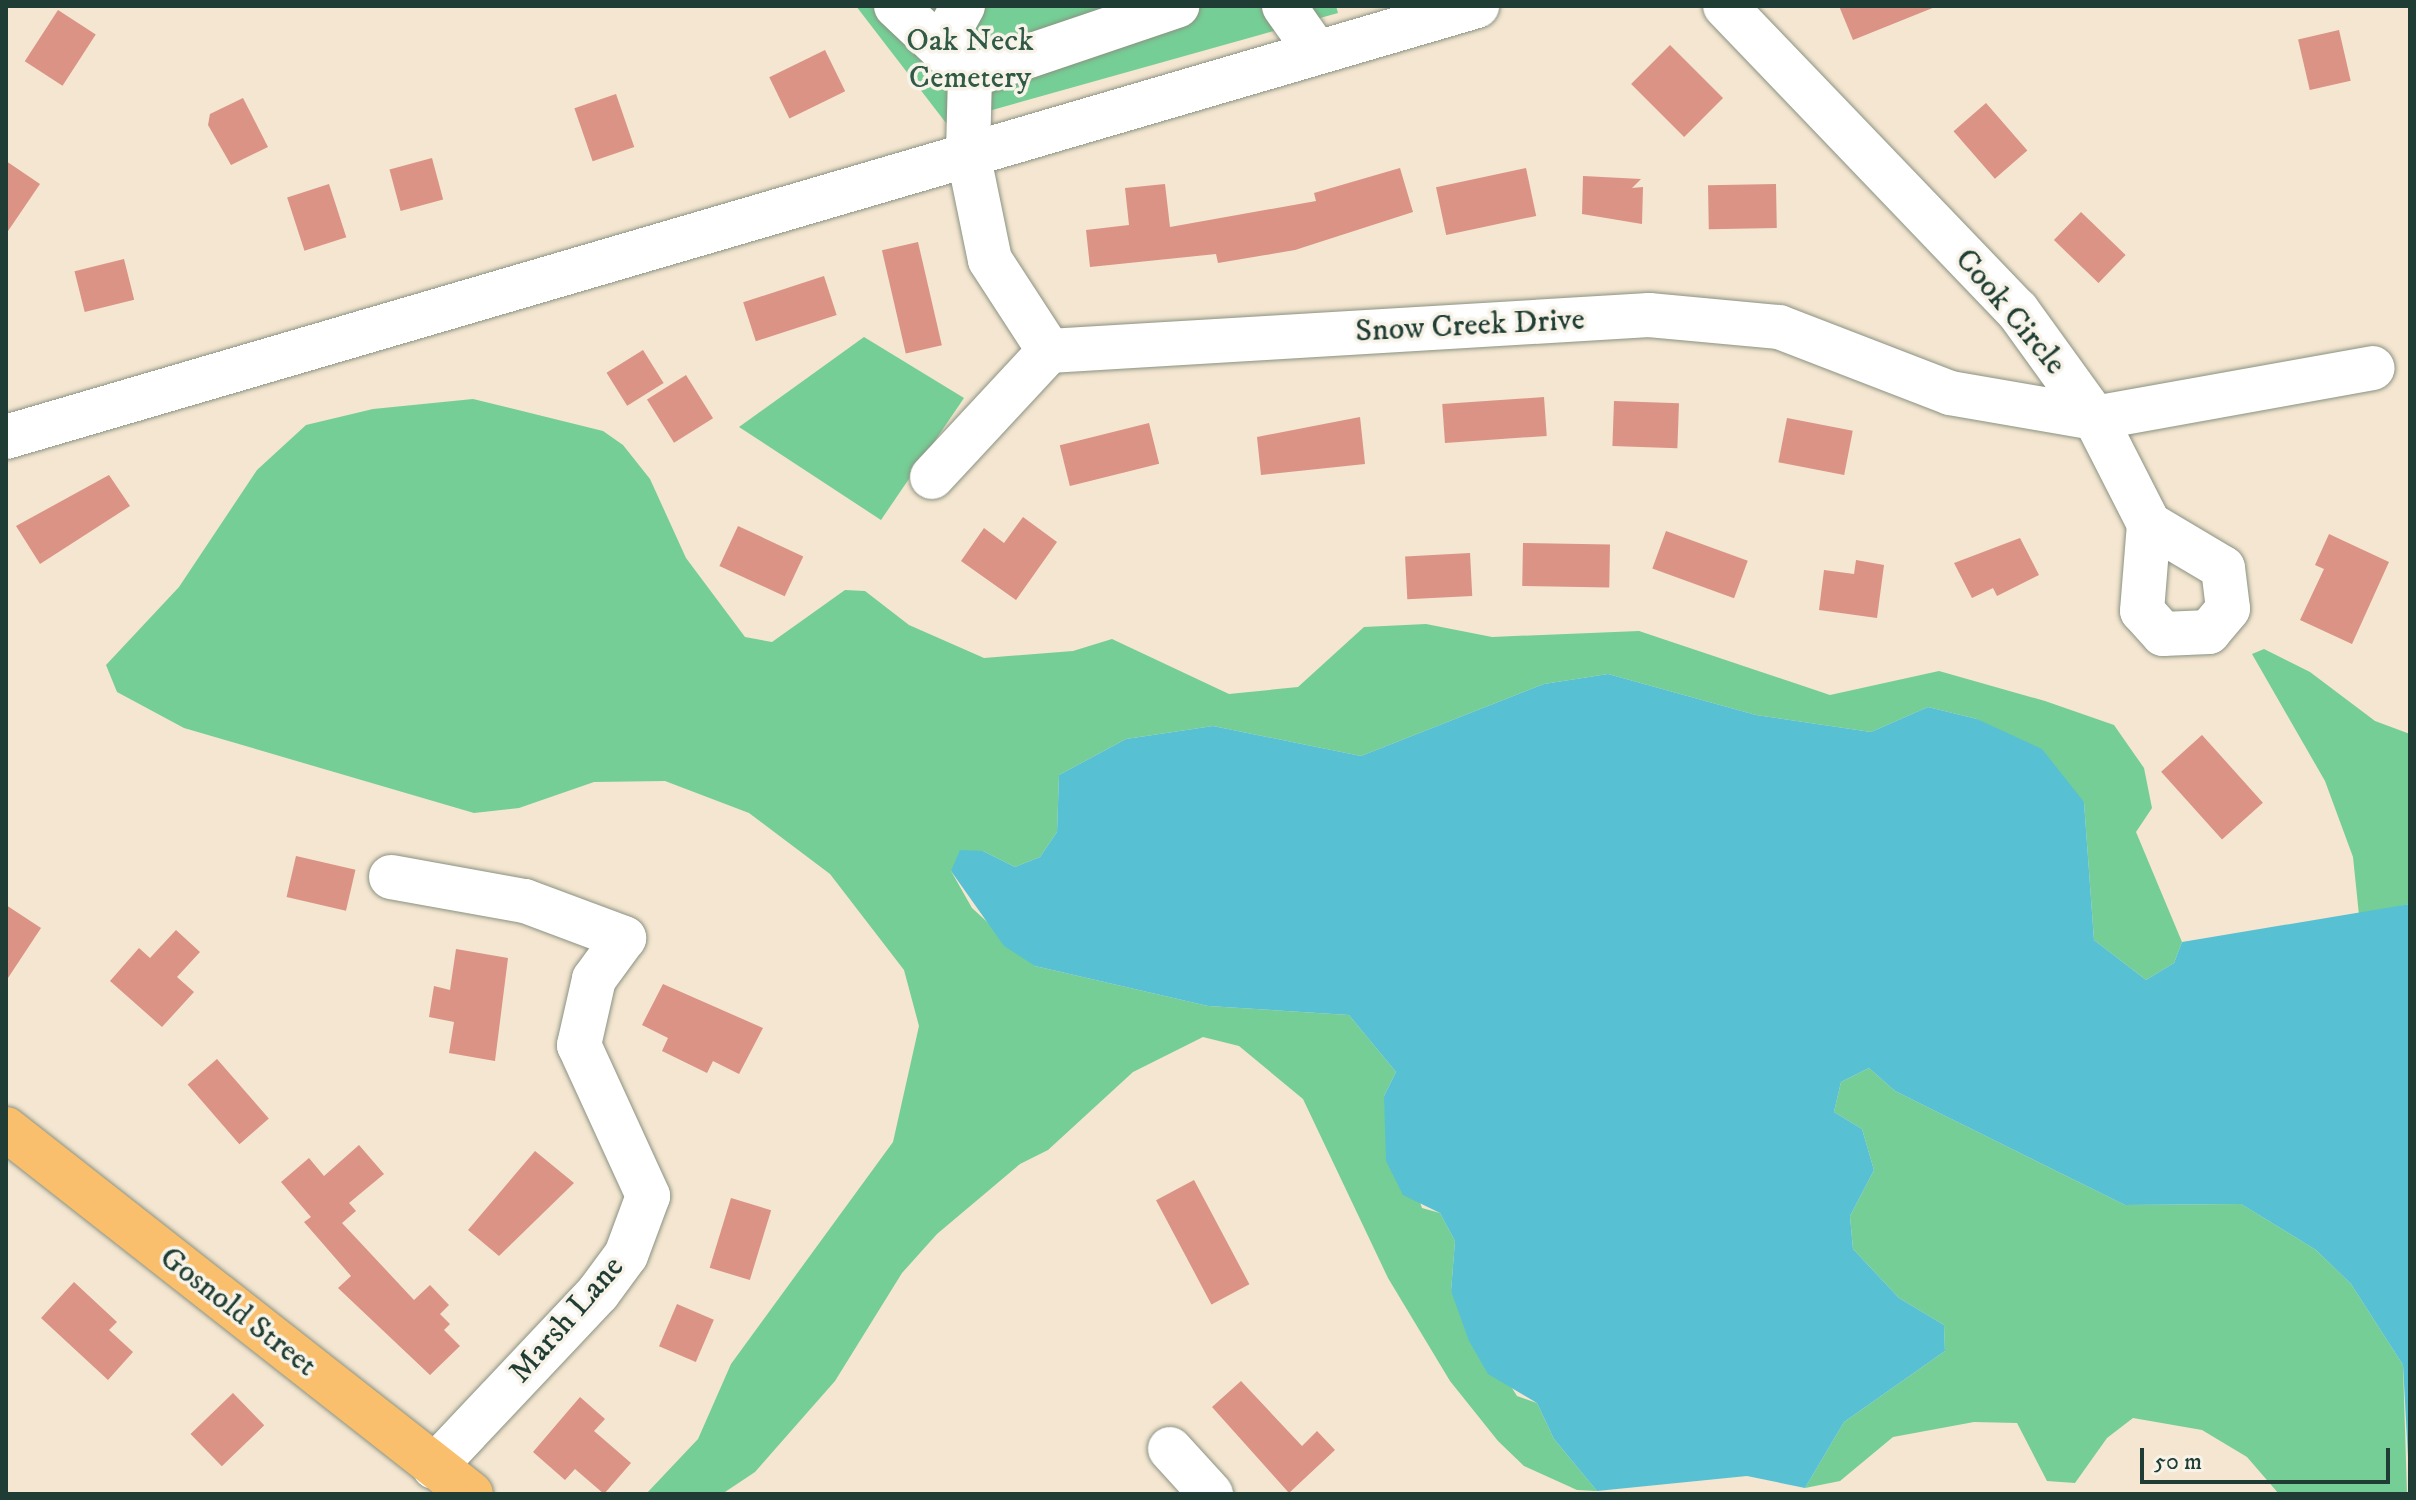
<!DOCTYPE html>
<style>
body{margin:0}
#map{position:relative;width:2416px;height:1500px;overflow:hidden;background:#f4e6d0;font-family:"IM FELL DW Pica",serif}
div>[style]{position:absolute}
.green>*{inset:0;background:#75ce95}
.water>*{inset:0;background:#57c1d3}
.building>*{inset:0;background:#da9385;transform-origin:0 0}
.roads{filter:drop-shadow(0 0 2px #8a9282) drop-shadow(0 0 2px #8a9282)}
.minor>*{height:44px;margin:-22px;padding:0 22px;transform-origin:22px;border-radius:22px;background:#fff}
.major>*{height:44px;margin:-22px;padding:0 22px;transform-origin:22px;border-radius:22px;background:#f9bf6d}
span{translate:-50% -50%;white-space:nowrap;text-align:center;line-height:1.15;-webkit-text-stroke:7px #f7f3e8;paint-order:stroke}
.park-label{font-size:32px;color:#305a47}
.street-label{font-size:32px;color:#1f3d34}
.frame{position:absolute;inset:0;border:8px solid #1f3d34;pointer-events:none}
.scale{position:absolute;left:2140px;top:1448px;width:250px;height:36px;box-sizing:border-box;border:4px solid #1f3d34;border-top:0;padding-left:10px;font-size:24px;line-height:28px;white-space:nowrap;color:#1f3d34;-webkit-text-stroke:6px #f7f3e8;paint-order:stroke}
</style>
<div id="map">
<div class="green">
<div style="clip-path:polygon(856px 6px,1336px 6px,1338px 13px,946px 123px)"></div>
<div style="clip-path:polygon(864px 337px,964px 398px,881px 520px,739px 427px)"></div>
<div style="clip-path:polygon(473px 399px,603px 431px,623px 445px,650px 479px,686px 558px,745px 637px,772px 642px,845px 590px,865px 591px,909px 625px,984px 658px,1073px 651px,1112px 639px,1229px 694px,1298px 687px,1364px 627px,1426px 624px,1492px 637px,1639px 631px,1830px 695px,1939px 671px,2045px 701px,2114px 725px,2144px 768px,2152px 808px,2136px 832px,2182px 942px,2174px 963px,2146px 980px,2094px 940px,2084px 802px,1977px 719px,1928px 707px,1871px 732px,1756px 715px,1608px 674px,1544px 684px,1361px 756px,1213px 726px,1126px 739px,1059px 775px,1057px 832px,1040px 857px,1015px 867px,983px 851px,951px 871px,972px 908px,1035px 966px,1208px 1006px,1349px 1015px,1396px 1072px,1384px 1096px,1422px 1208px,1440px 1213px,1455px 1241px,1451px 1291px,1517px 1396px,1537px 1403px,1554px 1439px,1597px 1491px,1577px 1490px,1524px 1466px,1498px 1441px,1450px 1381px,1388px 1278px,1303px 1099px,1239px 1046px,1203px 1037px,1133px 1072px,1048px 1150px,1020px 1164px,937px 1234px,902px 1273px,835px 1381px,755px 1472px,722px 1494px,646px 1494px,698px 1439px,731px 1364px,893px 1142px,919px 1026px,904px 970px,830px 874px,749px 813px,665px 781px,594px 782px,519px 808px,474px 813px,184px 728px,117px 692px,106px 665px,179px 587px,257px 470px,306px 425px,373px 409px)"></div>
<div style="clip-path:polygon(2264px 649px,2310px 672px,2375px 721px,2410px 734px,2410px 904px,2359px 915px,2353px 857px,2325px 781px,2252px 654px)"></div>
<div style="clip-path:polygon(1869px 1068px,1895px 1091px,2125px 1205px,2241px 1204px,2316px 1250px,2351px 1284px,2403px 1365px,2407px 1494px,2279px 1494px,2247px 1457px,2202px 1430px,2133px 1418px,2107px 1438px,2075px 1483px,2047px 1481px,2017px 1423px,1974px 1422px,1893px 1437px,1840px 1481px,1805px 1488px,1844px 1422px,1945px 1351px,1944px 1325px,1899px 1298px,1853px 1249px,1850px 1216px,1874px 1170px,1862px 1129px,1834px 1112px,1841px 1082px)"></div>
</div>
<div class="water">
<div style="clip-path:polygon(1608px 674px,1756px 715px,1871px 732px,1928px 707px,1977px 719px,2042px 749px,2084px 802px,2094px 940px,2146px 980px,2174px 963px,2182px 942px,2410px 904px,2410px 1494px,2403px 1365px,2351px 1284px,2316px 1250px,2241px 1204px,2125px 1205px,1895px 1091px,1869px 1068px,1841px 1082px,1834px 1112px,1862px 1129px,1874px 1170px,1850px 1216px,1853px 1249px,1899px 1298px,1944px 1325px,1945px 1351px,1844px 1422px,1805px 1488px,1747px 1476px,1597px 1491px,1554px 1439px,1537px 1403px,1488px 1374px,1469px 1341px,1451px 1291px,1455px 1241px,1440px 1213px,1403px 1195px,1386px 1161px,1384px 1096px,1396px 1072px,1349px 1015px,1208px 1006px,1035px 966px,1004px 946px,951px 871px,960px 850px,983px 851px,1015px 867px,1040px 857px,1057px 832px,1059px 775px,1126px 739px,1213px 726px,1361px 756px,1544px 684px)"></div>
</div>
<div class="building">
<div style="clip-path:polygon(1839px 6px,1935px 6px,1935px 7px,1853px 40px)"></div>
<div style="left:58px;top:10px;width:45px;height:61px;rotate:33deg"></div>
<div style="left:2339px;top:30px;width:52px;height:42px;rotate:77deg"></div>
<div style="left:1670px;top:45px;width:75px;height:55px;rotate:45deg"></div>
<div style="left:825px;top:50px;width:46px;height:62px;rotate:64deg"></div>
<div style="left:616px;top:94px;width:56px;height:44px;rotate:71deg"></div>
<div style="clip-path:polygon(243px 98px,268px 147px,231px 165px,208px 125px,210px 114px)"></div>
<div style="left:1986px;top:103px;width:63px;height:43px;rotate:49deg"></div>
<div style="left:432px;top:158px;width:43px;height:44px;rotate:75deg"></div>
<div style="clip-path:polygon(6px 161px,40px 184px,6px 234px)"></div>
<div style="clip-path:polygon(1400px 168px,1413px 212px,1295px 250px,1218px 263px,1216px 254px,1090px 267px,1086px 230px,1129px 225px,1125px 188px,1165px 184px,1170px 227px,1316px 201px,1314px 193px)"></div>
<div style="left:1526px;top:168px;width:49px;height:92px;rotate:78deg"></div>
<div style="clip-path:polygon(1583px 176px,1641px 179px,1632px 188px,1643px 187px,1642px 224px,1582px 214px)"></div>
<div style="left:329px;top:184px;width:56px;height:44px;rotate:72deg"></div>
<div style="left:1776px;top:184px;width:44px;height:68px;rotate:89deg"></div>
<div style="left:2081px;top:212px;width:62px;height:39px;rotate:44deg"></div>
<div style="left:918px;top:242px;width:106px;height:37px;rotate:77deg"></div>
<div style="left:124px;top:259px;width:42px;height:51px;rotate:76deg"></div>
<div style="left:824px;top:276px;width:41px;height:85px;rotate:72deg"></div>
<div style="left:643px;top:350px;width:39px;height:43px;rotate:58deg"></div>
<div style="left:686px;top:375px;width:51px;height:46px;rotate:58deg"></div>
<div style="left:1544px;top:397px;width:39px;height:102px;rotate:86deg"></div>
<div style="left:1614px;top:401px;width:65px;height:45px;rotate:2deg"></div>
<div style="clip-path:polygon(1360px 417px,1365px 464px,1261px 475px,1257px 437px)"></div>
<div style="left:1787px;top:418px;width:67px;height:45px;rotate:11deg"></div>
<div style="left:1149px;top:423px;width:42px;height:92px;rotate:76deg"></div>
<div style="clip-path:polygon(109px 475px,130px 506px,40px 564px,16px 526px)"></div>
<div style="clip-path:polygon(1023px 517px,1057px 542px,1016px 600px,961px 561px,984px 528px,1004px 543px)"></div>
<div style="left:738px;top:526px;width:72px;height:44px;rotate:25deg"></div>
<div style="left:1666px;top:531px;width:87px;height:40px;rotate:20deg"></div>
<div style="clip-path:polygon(2329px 534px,2389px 562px,2352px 644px,2300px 620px,2324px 569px,2315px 565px)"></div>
<div style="clip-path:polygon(2020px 538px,2039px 575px,1997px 596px,1993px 588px,1972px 598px,1954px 563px)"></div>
<div style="left:1523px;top:543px;width:87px;height:43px;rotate:1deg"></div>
<div style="left:1470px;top:553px;width:43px;height:65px;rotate:87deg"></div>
<div style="clip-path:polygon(1856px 560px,1884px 565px,1877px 618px,1819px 610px,1824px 570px,1854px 574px)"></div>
<div style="left:2202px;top:735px;width:91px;height:55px;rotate:48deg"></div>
<div style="left:296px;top:856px;width:61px;height:42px;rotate:13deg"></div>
<div style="clip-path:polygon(6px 905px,41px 928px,6px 981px)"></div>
<div style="clip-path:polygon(176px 930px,200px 952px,177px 977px,194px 992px,162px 1027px,110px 981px,139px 948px,150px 958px)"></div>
<div style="clip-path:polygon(456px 949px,508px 958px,495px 1061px,449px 1053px,454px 1022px,429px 1017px,434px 986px,450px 990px)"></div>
<div style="clip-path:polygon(663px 984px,763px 1028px,739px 1074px,713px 1061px,707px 1073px,662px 1051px,668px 1038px,642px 1025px)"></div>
<div style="left:217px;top:1059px;width:79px;height:39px;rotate:49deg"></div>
<div style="clip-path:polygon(359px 1145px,384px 1174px,349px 1203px,356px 1211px,342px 1223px,414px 1300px,430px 1285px,449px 1305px,440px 1314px,450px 1324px,444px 1330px,460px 1346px,430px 1375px,338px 1288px,351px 1276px,304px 1222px,311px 1217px,281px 1182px,309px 1158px,324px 1176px)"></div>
<div style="clip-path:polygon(535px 1151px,574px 1183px,499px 1256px,468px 1230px)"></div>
<div style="left:1194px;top:1180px;width:118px;height:43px;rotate:62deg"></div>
<div style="left:731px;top:1198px;width:42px;height:73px;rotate:17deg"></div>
<div style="clip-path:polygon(74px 1282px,117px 1322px,109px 1330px,133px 1352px,108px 1380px,41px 1318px)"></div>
<div style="left:677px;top:1304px;width:40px;height:46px;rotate:23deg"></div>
<div style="clip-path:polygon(1241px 1381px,1302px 1446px,1317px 1431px,1335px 1450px,1289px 1493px,1212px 1407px)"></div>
<div style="left:233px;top:1393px;width:45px;height:59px;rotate:46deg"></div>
<div style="clip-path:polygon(580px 1397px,605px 1419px,594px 1431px,631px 1463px,604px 1494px,575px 1469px,565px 1480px,533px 1452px)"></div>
</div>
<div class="roads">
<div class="minor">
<div style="left:896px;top:6px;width:102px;rotate:43.4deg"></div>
<div style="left:970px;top:76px;width:219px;rotate:-18.7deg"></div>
<div style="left:1284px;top:6px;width:57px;rotate:54.9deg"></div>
<div style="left:1725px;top:6px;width:422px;rotate:46.2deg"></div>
<div style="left:2017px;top:310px;width:133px;rotate:54.2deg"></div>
<div style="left:2095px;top:418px;width:119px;rotate:63deg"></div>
<div style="left:940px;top:47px;width:47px;rotate:-60.7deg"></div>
<div style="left:970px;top:76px;width:77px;rotate:91.5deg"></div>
<div style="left:968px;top:153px;width:109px;rotate:78.4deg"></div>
<div style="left:990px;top:260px;width:108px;rotate:57deg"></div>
<div style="left:1049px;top:351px;width:601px;rotate:-3.43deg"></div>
<div style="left:1649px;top:315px;width:131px;rotate:5.3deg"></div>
<div style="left:1779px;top:327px;width:183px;rotate:21.1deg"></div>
<div style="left:1950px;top:393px;width:147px;rotate:9.8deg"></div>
<div style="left:2095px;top:418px;width:282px;rotate:-10.2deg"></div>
<div style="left:6px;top:437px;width:1533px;rotate:-16.33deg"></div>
<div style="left:932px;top:477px;width:172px;rotate:-47.1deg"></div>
<div style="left:2149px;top:524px;width:86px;rotate:30.7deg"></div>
<div style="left:2223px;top:568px;width:41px;rotate:83deg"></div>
<div style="left:2228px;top:609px;width:30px;rotate:130deg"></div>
<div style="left:2209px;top:632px;width:46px;rotate:177.5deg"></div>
<div style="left:2163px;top:634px;width:31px;rotate:-132deg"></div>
<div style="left:2142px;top:611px;width:87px;rotate:-85.4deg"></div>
<div style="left:391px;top:877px;width:136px;rotate:10.2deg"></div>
<div style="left:525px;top:901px;width:106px;rotate:20.5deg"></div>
<div style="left:624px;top:938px;width:51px;rotate:126.2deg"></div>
<div style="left:594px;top:979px;width:68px;rotate:102.8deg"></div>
<div style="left:579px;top:1045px;width:166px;rotate:65.4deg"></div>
<div style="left:648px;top:1196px;width:63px;rotate:110.4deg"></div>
<div style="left:626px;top:1255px;width:47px;rotate:126.4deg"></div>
<div style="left:598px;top:1293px;width:239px;rotate:133.3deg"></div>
<div style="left:1170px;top:1449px;width:61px;rotate:47.7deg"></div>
</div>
<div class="major">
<div style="left:6px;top:1129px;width:591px;rotate:38.13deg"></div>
</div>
</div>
<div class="park-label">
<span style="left:970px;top:60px">Oak Neck<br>Cemetery</span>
</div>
<div class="street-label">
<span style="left:2010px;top:312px;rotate:50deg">Cook Circle</span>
<span style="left:1470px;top:326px;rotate:-3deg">Snow Creek Drive</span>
<span style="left:238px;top:1312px;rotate:38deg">Gosnold Street</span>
<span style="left:567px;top:1320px;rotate:-49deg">Marsh Lane</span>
</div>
<div class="frame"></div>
<div class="scale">50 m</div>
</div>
